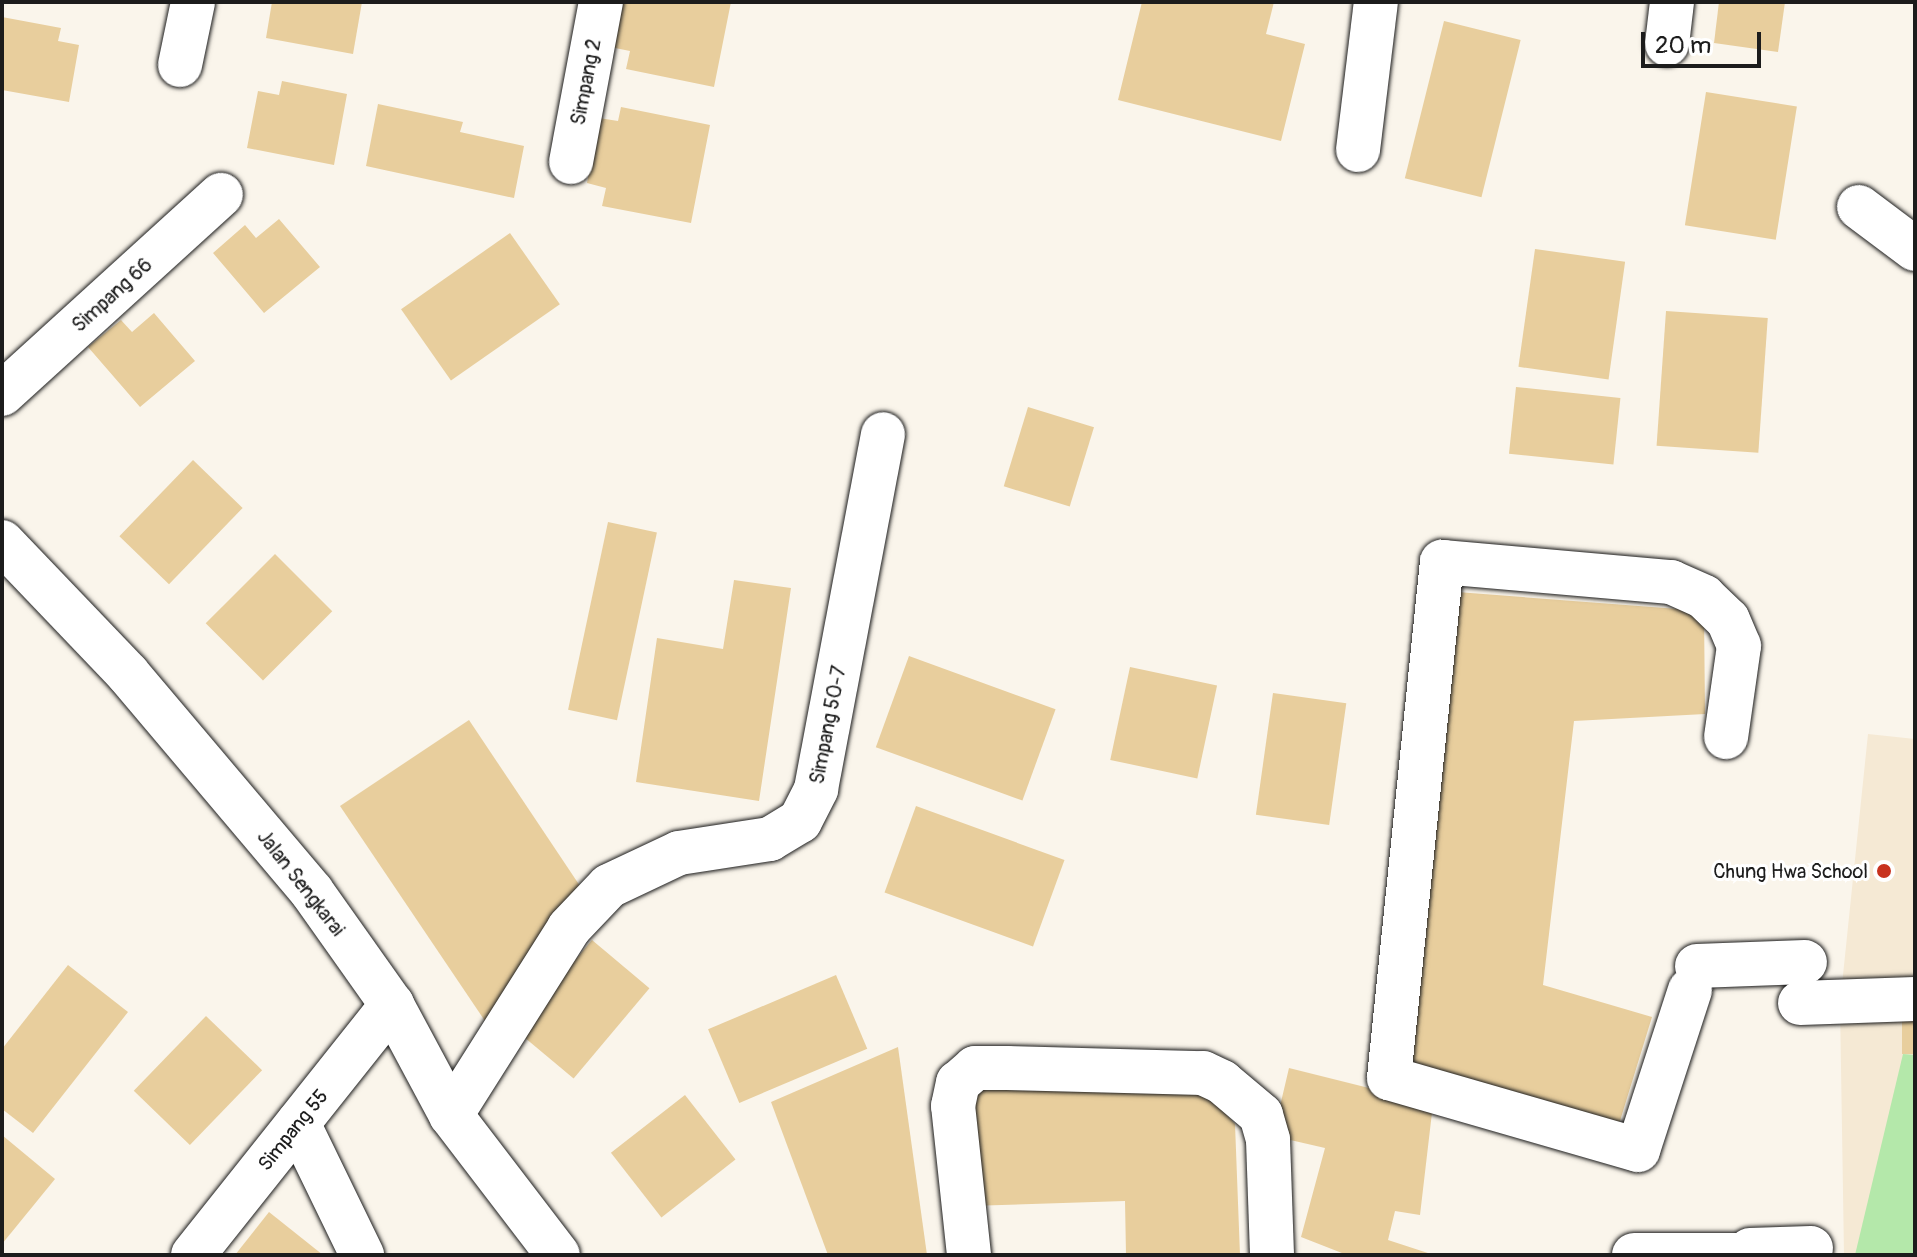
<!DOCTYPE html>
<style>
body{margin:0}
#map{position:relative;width:1917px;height:1257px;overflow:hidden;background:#faf5eb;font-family:Pangolin,sans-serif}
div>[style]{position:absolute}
.built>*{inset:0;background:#f5e9d4}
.green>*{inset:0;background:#b4e8aa}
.building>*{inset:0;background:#e8ce9d;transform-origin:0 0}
.roads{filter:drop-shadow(0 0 2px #1c1c1c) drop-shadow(0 0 2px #1c1c1c)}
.minor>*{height:44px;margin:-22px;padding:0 22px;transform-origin:22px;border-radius:22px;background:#fff}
.major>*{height:44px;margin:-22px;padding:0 22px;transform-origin:22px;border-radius:22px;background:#fff}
.dots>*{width:22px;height:22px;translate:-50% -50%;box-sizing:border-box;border:4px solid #fff;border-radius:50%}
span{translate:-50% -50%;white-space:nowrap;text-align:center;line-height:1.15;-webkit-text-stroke:6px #fff;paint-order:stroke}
.street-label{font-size:20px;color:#1c1c1c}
.poi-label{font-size:20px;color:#1c1c1c}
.right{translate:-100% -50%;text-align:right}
.frame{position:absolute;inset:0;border:4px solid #1c1c1c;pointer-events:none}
.scale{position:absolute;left:1641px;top:32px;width:120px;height:36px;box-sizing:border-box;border:4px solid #1c1c1c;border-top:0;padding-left:10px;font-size:24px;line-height:28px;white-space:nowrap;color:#1c1c1c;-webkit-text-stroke:6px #fff;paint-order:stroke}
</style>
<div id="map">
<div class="built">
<div style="clip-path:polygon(1868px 734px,1915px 739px,1915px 1255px,1844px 1255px,1840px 1004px)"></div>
</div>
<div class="green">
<div style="clip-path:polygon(1903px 1054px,1915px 1055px,1915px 1255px,1855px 1255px)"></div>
</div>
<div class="building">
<div style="clip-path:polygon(272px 2px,362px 2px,353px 54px,266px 38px)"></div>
<div style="clip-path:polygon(619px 2px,731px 2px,714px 87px,626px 69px,630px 51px,610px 47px)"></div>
<div style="clip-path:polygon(1142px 2px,1274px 2px,1266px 34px,1305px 44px,1281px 141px,1118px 100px)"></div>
<div style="clip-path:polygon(1719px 2px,1785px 2px,1778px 52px,1714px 43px)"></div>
<div style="clip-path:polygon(2px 17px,61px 28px,58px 41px,79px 45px,69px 102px,2px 90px)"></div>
<div style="left:1444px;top:21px;width:79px;height:162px;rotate:14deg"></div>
<div style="clip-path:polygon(282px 81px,347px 94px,334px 165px,247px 148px,258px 91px,279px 95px)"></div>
<div style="left:1706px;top:92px;width:92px;height:135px;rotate:9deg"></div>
<div style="clip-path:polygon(378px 104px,463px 122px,460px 132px,524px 146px,514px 198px,366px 166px)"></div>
<div style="clip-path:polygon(621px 107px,710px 125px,691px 223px,602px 206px,606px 188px,587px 183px,599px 118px,618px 121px)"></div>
<div style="clip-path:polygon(279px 219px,320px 267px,264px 313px,213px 253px,245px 225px,256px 238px)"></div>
<div style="left:510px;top:233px;width:87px;height:133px;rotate:55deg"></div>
<div style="left:1535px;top:249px;width:91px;height:119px;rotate:8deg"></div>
<div style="left:1666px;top:311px;width:102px;height:135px;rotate:4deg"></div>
<div style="clip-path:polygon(154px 313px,195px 361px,140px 407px,88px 347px,121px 320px,132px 332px)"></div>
<div style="left:1516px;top:387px;width:105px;height:67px;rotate:6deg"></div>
<div style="left:1028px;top:407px;width:69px;height:83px;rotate:17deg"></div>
<div style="left:193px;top:460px;width:69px;height:106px;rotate:44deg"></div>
<div style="left:608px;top:522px;width:50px;height:192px;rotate:12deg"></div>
<div style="left:275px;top:554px;width:81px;height:98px;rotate:45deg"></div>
<div style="clip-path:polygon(734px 580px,791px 588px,759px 801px,636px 782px,657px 638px,723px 649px)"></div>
<div style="clip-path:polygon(1444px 591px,1704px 611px,1705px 714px,1574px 721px,1543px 985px,1652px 1017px,1619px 1124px,1399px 1066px)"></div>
<div style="left:909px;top:656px;width:156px;height:97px;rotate:20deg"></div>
<div style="left:1130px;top:667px;width:89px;height:95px;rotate:12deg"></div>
<div style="left:1273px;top:693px;width:74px;height:123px;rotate:8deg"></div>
<div style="clip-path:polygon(469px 720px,580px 886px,485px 1021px,340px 806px)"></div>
<div style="left:916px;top:806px;width:158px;height:92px;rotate:20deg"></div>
<div style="left:592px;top:940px;width:75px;height:118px;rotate:40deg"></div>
<div style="clip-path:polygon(68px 965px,128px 1012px,33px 1133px,2px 1109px,2px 1049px)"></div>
<div style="left:836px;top:975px;width:80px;height:139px;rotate:67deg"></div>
<div style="left:1902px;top:1009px;width:13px;height:45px"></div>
<div style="left:206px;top:1016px;width:78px;height:104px;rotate:44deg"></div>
<div style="clip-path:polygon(898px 1047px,927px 1255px,828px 1255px,771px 1102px)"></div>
<div style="clip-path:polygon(1289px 1068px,1433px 1104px,1420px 1215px,1395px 1211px,1388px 1240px,1434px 1255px,1347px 1255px,1301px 1237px,1325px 1148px,1273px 1136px)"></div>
<div style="clip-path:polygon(1195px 1080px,1235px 1124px,1240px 1255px,1126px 1255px,1125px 1201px,969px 1206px,965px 1087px)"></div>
<div style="left:685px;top:1095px;width:82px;height:94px;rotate:52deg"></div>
<div style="clip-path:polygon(2px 1135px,55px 1179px,2px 1244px)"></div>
<div style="clip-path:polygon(269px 1212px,323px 1255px,235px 1255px)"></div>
</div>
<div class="roads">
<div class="minor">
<div style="left:1667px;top:44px;width:42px;rotate:-83.2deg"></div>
<div style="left:180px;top:65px;width:64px;rotate:-78.3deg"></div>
<div style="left:1358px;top:150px;width:149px;rotate:-83.1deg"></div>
<div style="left:571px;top:162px;width:163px;rotate:-79.4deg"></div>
<div style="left:1859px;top:207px;width:70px;rotate:36.9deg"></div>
<div style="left:2px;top:394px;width:296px;rotate:-42.3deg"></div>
<div style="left:1697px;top:966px;width:108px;rotate:-2.1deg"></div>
<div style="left:1690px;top:990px;width:168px;rotate:108deg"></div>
<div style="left:1638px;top:1150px;width:259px;rotate:-163.9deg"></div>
<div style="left:1389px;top:1078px;width:519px;rotate:-84.14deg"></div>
<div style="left:1442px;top:562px;width:230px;rotate:5deg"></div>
<div style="left:1671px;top:582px;width:36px;rotate:24deg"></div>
<div style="left:1704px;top:597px;width:33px;rotate:44deg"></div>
<div style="left:1728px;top:620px;width:28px;rotate:67deg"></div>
<div style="left:1739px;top:646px;width:92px;rotate:98.1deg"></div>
<div style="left:1800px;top:1003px;width:115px;rotate:-2deg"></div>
<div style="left:451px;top:1115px;width:221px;rotate:-57.7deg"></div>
<div style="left:569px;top:928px;width:58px;rotate:-46.4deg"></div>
<div style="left:609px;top:886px;width:77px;rotate:-25.2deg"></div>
<div style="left:679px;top:853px;width:92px;rotate:-8.7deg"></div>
<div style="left:770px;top:839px;width:35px;rotate:-31deg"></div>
<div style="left:800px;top:821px;width:36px;rotate:-63deg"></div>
<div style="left:816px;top:789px;width:361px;rotate:-79.3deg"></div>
<div style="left:298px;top:1123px;width:147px;rotate:64.1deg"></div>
<div style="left:1750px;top:1250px;width:61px;rotate:-1.9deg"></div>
<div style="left:193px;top:1255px;width:320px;rotate:-51.5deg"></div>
<div style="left:969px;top:1255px;width:150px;rotate:-96.1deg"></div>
<div style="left:953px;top:1106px;width:24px;rotate:-78deg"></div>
<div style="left:958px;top:1083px;width:23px;rotate:-41deg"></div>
<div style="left:975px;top:1068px;width:32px"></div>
<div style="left:1007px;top:1068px;width:196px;rotate:1.5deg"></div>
<div style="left:1203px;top:1073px;width:21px;rotate:25deg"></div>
<div style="left:1222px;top:1082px;width:51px;rotate:40.2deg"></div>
<div style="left:1261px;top:1115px;width:26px;rotate:74deg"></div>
<div style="left:1268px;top:1140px;width:115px;rotate:88deg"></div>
<div style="left:1634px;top:1255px;width:116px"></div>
</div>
<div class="major">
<div style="left:2px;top:542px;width:182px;rotate:46.3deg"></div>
<div style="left:128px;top:674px;width:285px;rotate:49.8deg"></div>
<div style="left:312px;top:892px;width:138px;rotate:54.7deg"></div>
<div style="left:392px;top:1005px;width:125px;rotate:61.8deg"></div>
<div style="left:451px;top:1115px;width:176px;rotate:52.6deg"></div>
</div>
</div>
<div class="dots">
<div style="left:1884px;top:871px;background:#c8321e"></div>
</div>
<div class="street-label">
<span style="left:586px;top:82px;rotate:-79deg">Simpang 2</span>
<span style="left:112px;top:295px;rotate:-42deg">Simpang 66</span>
<span style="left:828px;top:725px;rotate:-79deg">Simpang 50-7</span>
<span style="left:301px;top:883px;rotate:52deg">Jalan Sengkarai</span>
<span style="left:293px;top:1130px;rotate:-51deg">Simpang 55</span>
</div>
<div class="poi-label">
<span class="right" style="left:1868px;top:871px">Chung Hwa School</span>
</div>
<div class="frame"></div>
<div class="scale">20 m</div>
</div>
